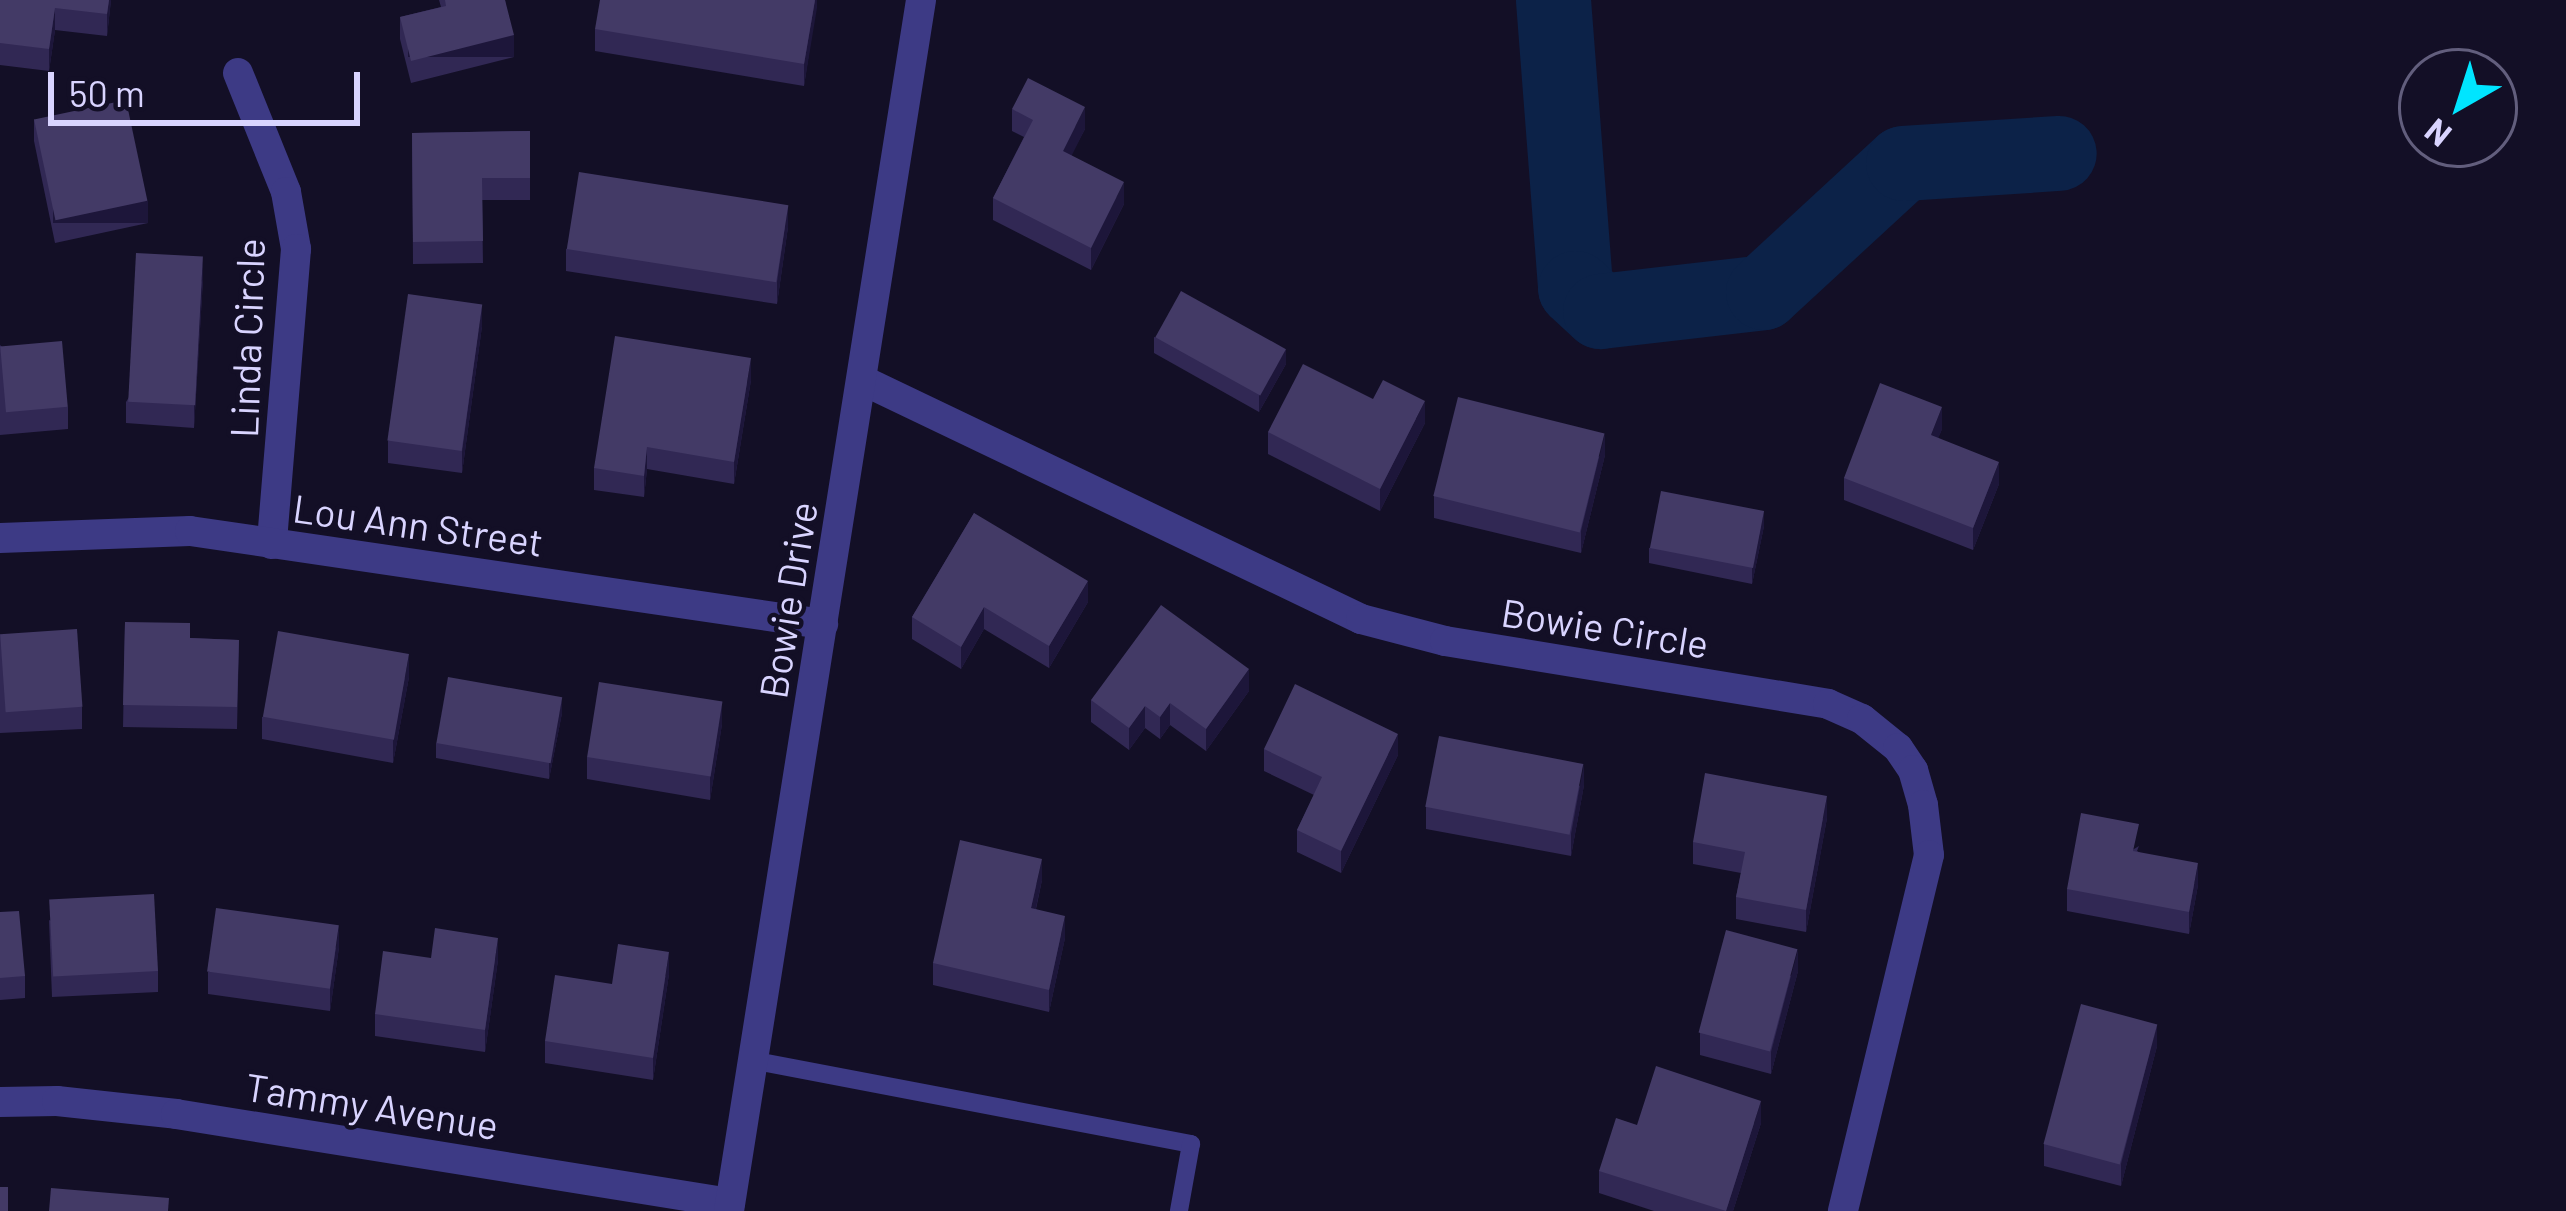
<!DOCTYPE html>
<style>
body{margin:0}
#map{position:relative;width:2566px;height:1211px;overflow:hidden;background:#130f26;font-family:Barlow,sans-serif}
div>[style]{position:absolute}
.river>*{height:75px;margin:-37.5px;padding:0 37.5px;transform-origin:37.5px;border-radius:37.5px;background:#0c2248}
.service>*{height:18px;margin:-9px;padding:0 9px;transform-origin:9px;border-radius:9px;background:#3d3a85}
.minor>*{height:30px;margin:-15px;padding:0 15px;transform-origin:15px;border-radius:15px;background:#3d3a85}
.wall>*{inset:0;background:#312854}
.shaded-wall>*{inset:0;background:#1d163a;transform-origin:0 0}
.building>*{inset:0;background:#433a66;transform-origin:0 0}
span{translate:-50% -50%;white-space:nowrap;text-align:center;line-height:1.15;-webkit-text-stroke:9px #130f26;paint-order:stroke}
.street-label{font-size:39px;color:#d9d4ff}
.north{position:absolute;left:2398px;top:48px;width:120px;height:120px;box-sizing:border-box;background:#130f26;border:3px solid #625e7d;border-radius:50%;rotate:219deg;font-size:33px;font-weight:700;line-height:48px;text-align:center;color:#d9d4ff}
.north::after{content:'';display:block;margin:auto;width:42px;height:54px;background:#00e5ff;clip-path:polygon(50% 0,100% 100%,50% 72%,0 100%)}
.scale{position:absolute;left:48px;top:72px;width:312px;height:54px;box-sizing:border-box;border:6px solid #d9d4ff;border-top:0;padding-left:15px;font-size:36px;line-height:42px;white-space:nowrap;color:#d9d4ff;-webkit-text-stroke:9px #130f26;paint-order:stroke}
</style>
<div id="map">
<div class="river">
<div style="left:1553px;top:0;width:289px;rotate:85.6deg"></div>
<div style="left:1575px;top:288px;width:34px;rotate:43deg"></div>
<div style="left:1600px;top:311px;width:164px;rotate:-6.6deg"></div>
<div style="left:1763px;top:292px;width:190px;rotate:-42.7deg"></div>
<div style="left:1903px;top:163px;width:156px;rotate:-3.7deg"></div>
</div>
<div class="service">
<div style="left:756px;top:1061px;width:443px;rotate:10.8deg"></div>
<div style="left:1191px;top:1144px;width:68px;rotate:100.2deg"></div>
</div>
<div class="minor">
<div style="left:238px;top:73px;width:128px;rotate:68deg"></div>
<div style="left:286px;top:192px;width:58px;rotate:80deg"></div>
<div style="left:296px;top:249px;width:296px;rotate:94.7deg"></div>
<div style="left:862px;top:380px;width:553px;rotate:25.59deg"></div>
<div style="left:1361px;top:619px;width:87px;rotate:14.7deg"></div>
<div style="left:1445px;top:641px;width:388px;rotate:9.3deg"></div>
<div style="left:1828px;top:704px;width:37px;rotate:24deg"></div>
<div style="left:1862px;top:719px;width:46px;rotate:38.9deg"></div>
<div style="left:1898px;top:748px;width:27px;rotate:56deg"></div>
<div style="left:1913px;top:770px;width:36px;rotate:74deg"></div>
<div style="left:1923px;top:805px;width:50px;rotate:83.2deg"></div>
<div style="left:1929px;top:855px;width:366px;rotate:103.6deg"></div>
<div style="left:0;top:538px;width:190px;rotate:-2.1deg"></div>
<div style="left:190px;top:531px;width:640px;rotate:8.36deg"></div>
<div style="left:0;top:1102px;width:57px;rotate:-1deg"></div>
<div style="left:57px;top:1101px;width:120px;rotate:6.2deg"></div>
<div style="left:176px;top:1114px;width:561px;rotate:9.13deg"></div>
<div style="left:729px;top:1211px;width:1226px;rotate:-80.99deg"></div>
</div>
<div class="wall">
<div style="clip-path:polygon(0 0,111px 0,107px 36px,55px 30px,49px 71px,0 65px)"></div>
<div style="clip-path:polygon(439px 0,505px 0,514px 57px,411px 83px,400px 39px,400px 17px,441px 7px)"></div>
<div style="clip-path:polygon(817px 0,804px 86px,595px 51px,595px 29px)"></div>
<div style="clip-path:polygon(1012px 109px,1085px 129px,1071px 155px,1124px 204px,1091px 270px,993px 220px,993px 198px,1024px 137px,1012px 131px)"></div>
<div style="clip-path:polygon(34px 119px,148px 223px,55px 243px,34px 141px)"></div>
<div style="clip-path:polygon(530px 131px,530px 200px,482px 200px,483px 263px,413px 264px,412px 133px)"></div>
<div style="clip-path:polygon(788px 227px,777px 304px,566px 271px,566px 249px)"></div>
<div style="clip-path:polygon(203px 279px,194px 428px,126px 423px,126px 402px)"></div>
<div style="clip-path:polygon(482px 326px,462px 473px,388px 463px,388px 441px)"></div>
<div style="clip-path:polygon(1154px 337px,1286px 364px,1259px 412px,1154px 353px)"></div>
<div style="clip-path:polygon(0 345px,68px 407px,68px 429px,0 435px)"></div>
<div style="clip-path:polygon(751px 380px,734px 484px,647px 469px,644px 497px,594px 490px,594px 468px)"></div>
<div style="clip-path:polygon(1373px 399px,1425px 423px,1380px 511px,1268px 454px,1268px 432px)"></div>
<div style="clip-path:polygon(1942px 429px,1938px 438px,1999px 484px,1973px 550px,1844px 500px,1844px 478px)"></div>
<div style="clip-path:polygon(1605px 455px,1581px 553px,1434px 518px,1434px 496px)"></div>
<div style="clip-path:polygon(974px 513px,1088px 602px,1049px 668px,984px 629px,961px 669px,912px 639px,912px 617px)"></div>
<div style="clip-path:polygon(1764px 526px,1752px 584px,1649px 563px,1649px 548px)"></div>
<div style="clip-path:polygon(125px 622px,190px 638px,239px 640px,237px 729px,123px 727px)"></div>
<div style="clip-path:polygon(0 634px,82px 707px,82px 729px,0 733px)"></div>
<div style="clip-path:polygon(409px 677px,393px 763px,262px 739px,262px 717px)"></div>
<div style="clip-path:polygon(1249px 691px,1206px 751px,1170px 725px,1160px 739px,1145px 728px,1129px 750px,1091px 722px,1091px 700px)"></div>
<div style="clip-path:polygon(562px 713px,549px 779px,436px 758px,436px 743px)"></div>
<div style="clip-path:polygon(722px 724px,710px 800px,587px 779px,587px 757px)"></div>
<div style="clip-path:polygon(1264px 749px,1398px 755px,1341px 873px,1297px 852px,1297px 830px,1314px 795px,1264px 771px)"></div>
<div style="clip-path:polygon(1584px 785px,1571px 856px,1426px 829px,1426px 807px)"></div>
<div style="clip-path:polygon(1827px 818px,1806px 932px,1736px 919px,1736px 897px,1741px 873px,1693px 864px,1693px 842px)"></div>
<div style="clip-path:polygon(2139px 846px,2137px 851px,2198px 885px,2189px 934px,2067px 911px,2067px 889px)"></div>
<div style="clip-path:polygon(1042px 880px,1036px 909px,1065px 938px,1049px 1012px,933px 985px,933px 963px)"></div>
<div style="clip-path:polygon(0 912px,25px 976px,25px 998px,0 1000px)"></div>
<div style="clip-path:polygon(49px 920px,158px 971px,158px 992px,52px 997px)"></div>
<div style="clip-path:polygon(339px 947px,330px 1011px,208px 994px,208px 972px)"></div>
<div style="clip-path:polygon(431px 958px,498px 960px,485px 1052px,375px 1036px,375px 1014px)"></div>
<div style="clip-path:polygon(1798px 971px,1771px 1074px,1700px 1055px,1700px 1033px)"></div>
<div style="clip-path:polygon(669px 974px,653px 1080px,545px 1063px,545px 1041px)"></div>
<div style="clip-path:polygon(2157px 1046px,2121px 1186px,2044px 1166px,2044px 1144px)"></div>
<div style="clip-path:polygon(1761px 1123px,1733px 1211px,1654px 1211px,1599px 1193px,1599px 1171px,1637px 1125px)"></div>
</div>
<div class="shaded-wall">
<div style="clip-path:polygon(109px 0,111px 0,107px 36px,107px 14px)"></div>
<div style="clip-path:polygon(815px 0,817px 0,817px 8px,804px 86px,804px 64px)"></div>
<div style="clip-path:polygon(55px 8px,55px 30px,49px 71px,49px 49px)"></div>
<div style="left:514px;top:35px;width:22px;height:106px;rotate:90deg"></div>
<div style="clip-path:polygon(1085px 107px,1085px 129px,1063px 173px,1063px 151px)"></div>
<div style="clip-path:polygon(1124px 182px,1124px 204px,1091px 270px,1091px 248px)"></div>
<div style="left:148px;top:201px;width:22px;height:95px;rotate:90deg"></div>
<div style="clip-path:polygon(788px 205px,788px 227px,777px 304px,777px 282px)"></div>
<div style="clip-path:polygon(203px 257px,203px 279px,194px 428px,194px 406px)"></div>
<div style="clip-path:polygon(482px 304px,482px 326px,462px 473px,462px 452px)"></div>
<div style="clip-path:polygon(1286px 349px,1286px 364px,1259px 412px,1259px 396px)"></div>
<div style="clip-path:polygon(751px 358px,751px 380px,734px 484px,734px 462px)"></div>
<div style="clip-path:polygon(1425px 401px,1425px 423px,1380px 511px,1380px 489px)"></div>
<div style="clip-path:polygon(1942px 407px,1942px 429px,1931px 457px,1931px 435px)"></div>
<div style="clip-path:polygon(1605px 433px,1605px 455px,1581px 553px,1581px 531px)"></div>
<div style="clip-path:polygon(647px 447px,647px 469px,644px 497px,644px 476px)"></div>
<div style="clip-path:polygon(1999px 462px,1999px 484px,1973px 550px,1973px 528px)"></div>
<div style="clip-path:polygon(1764px 511px,1764px 526px,1752px 584px,1752px 568px)"></div>
<div style="clip-path:polygon(1088px 581px,1088px 602px,1049px 668px,1049px 646px)"></div>
<div style="clip-path:polygon(984px 607px,984px 629px,961px 669px,961px 647px)"></div>
<div style="clip-path:polygon(409px 655px,409px 677px,393px 763px,393px 741px)"></div>
<div style="clip-path:polygon(1249px 669px,1249px 691px,1206px 751px,1206px 729px)"></div>
<div style="clip-path:polygon(562px 698px,562px 713px,549px 779px,549px 763px)"></div>
<div style="clip-path:polygon(722px 702px,722px 724px,710px 800px,710px 778px)"></div>
<div style="clip-path:polygon(1170px 703px,1170px 725px,1160px 739px,1160px 717px)"></div>
<div style="clip-path:polygon(1145px 706px,1145px 728px,1129px 750px,1129px 728px)"></div>
<div style="clip-path:polygon(1398px 734px,1398px 755px,1341px 873px,1341px 851px)"></div>
<div style="clip-path:polygon(1584px 763px,1584px 785px,1571px 856px,1571px 834px)"></div>
<div style="clip-path:polygon(1827px 796px,1827px 818px,1806px 932px,1806px 910px)"></div>
<div style="clip-path:polygon(1042px 859px,1042px 880px,1031px 930px,1031px 908px)"></div>
<div style="clip-path:polygon(2198px 863px,2198px 885px,2189px 934px,2189px 912px)"></div>
<div style="clip-path:polygon(1065px 916px,1065px 938px,1049px 1012px,1049px 990px)"></div>
<div style="clip-path:polygon(339px 925px,339px 947px,330px 1011px,330px 989px)"></div>
<div style="clip-path:polygon(498px 938px,498px 960px,485px 1052px,485px 1030px)"></div>
<div style="clip-path:polygon(1798px 949px,1798px 971px,1771px 1074px,1771px 1052px)"></div>
<div style="clip-path:polygon(669px 952px,669px 974px,653px 1080px,653px 1058px)"></div>
<div style="clip-path:polygon(2157px 1024px,2157px 1046px,2121px 1186px,2121px 1164px)"></div>
<div style="clip-path:polygon(1761px 1101px,1761px 1123px,1733px 1211px,1726px 1211px)"></div>
</div>
<div class="building">
<div style="clip-path:polygon(0 0,109px 0,107px 14px,55px 8px,49px 49px,0 43px)"></div>
<div style="clip-path:polygon(445px 0,505px 0,514px 35px,411px 61px,400px 17px,446px 6px)"></div>
<div style="clip-path:polygon(600px 0,815px 0,804px 64px,595px 29px)"></div>
<div style="clip-path:polygon(1028px 78px,1085px 107px,1063px 151px,1124px 182px,1091px 248px,993px 198px,1033px 120px,1012px 109px)"></div>
<div style="left:126px;top:100px;width:103px;height:94px;rotate:78deg"></div>
<div style="clip-path:polygon(530px 131px,530px 178px,482px 178px,483px 241px,413px 242px,412px 133px)"></div>
<div style="left:579px;top:172px;width:212px;height:78px;rotate:9deg"></div>
<div style="left:136px;top:253px;width:67px;height:149px;rotate:3deg"></div>
<div style="left:1181px;top:291px;width:120px;height:53px;rotate:29deg"></div>
<div style="left:408px;top:294px;width:75px;height:148px;rotate:8deg"></div>
<div style="clip-path:polygon(615px 336px,751px 358px,734px 462px,647px 447px,644px 476px,594px 468px)"></div>
<div style="left:62px;top:341px;width:66px;height:62px;rotate:85deg"></div>
<div style="clip-path:polygon(1303px 364px,1373px 399px,1383px 380px,1425px 401px,1380px 489px,1268px 432px)"></div>
<div style="clip-path:polygon(1880px 383px,1942px 407px,1931px 435px,1999px 462px,1973px 528px,1844px 478px)"></div>
<div style="left:1458px;top:397px;width:151px;height:102px;rotate:14deg"></div>
<div style="left:1661px;top:491px;width:105px;height:58px;rotate:11deg"></div>
<div style="clip-path:polygon(974px 513px,1088px 581px,1049px 646px,984px 607px,961px 647px,912px 617px)"></div>
<div style="clip-path:polygon(1161px 605px,1249px 669px,1206px 729px,1170px 703px,1160px 717px,1145px 706px,1129px 728px,1091px 700px)"></div>
<div style="clip-path:polygon(125px 622px,190px 623px,190px 638px,239px 640px,237px 707px,123px 705px)"></div>
<div style="left:77px;top:629px;width:78px;height:77px;rotate:86deg"></div>
<div style="left:278px;top:631px;width:133px;height:87px;rotate:10deg"></div>
<div style="left:448px;top:677px;width:116px;height:67px;rotate:10deg"></div>
<div style="left:599px;top:682px;width:125px;height:76px;rotate:9deg"></div>
<div style="clip-path:polygon(1295px 684px,1398px 734px,1341px 851px,1297px 830px,1322px 777px,1264px 749px)"></div>
<div style="left:1439px;top:736px;width:147px;height:72px;rotate:11deg"></div>
<div style="clip-path:polygon(1705px 773px,1827px 796px,1806px 910px,1736px 897px,1745px 852px,1693px 842px)"></div>
<div style="clip-path:polygon(2081px 813px,2139px 824px,2133px 851px,2198px 863px,2189px 912px,2067px 889px)"></div>
<div style="clip-path:polygon(960px 840px,1042px 859px,1031px 908px,1065px 916px,1049px 990px,933px 963px)"></div>
<div style="left:154px;top:894px;width:77px;height:105px;rotate:87deg"></div>
<div style="left:216px;top:908px;width:124px;height:64px;rotate:8deg"></div>
<div style="clip-path:polygon(19px 911px,25px 976px,0 978px,0 912px)"></div>
<div style="clip-path:polygon(435px 928px,498px 938px,485px 1030px,375px 1014px,383px 951px,431px 958px)"></div>
<div style="left:1726px;top:930px;width:74px;height:106px;rotate:15deg"></div>
<div style="clip-path:polygon(618px 944px,669px 952px,653px 1058px,545px 1041px,555px 975px,612px 984px)"></div>
<div style="left:2081px;top:1004px;width:79px;height:145px;rotate:15deg"></div>
<div style="clip-path:polygon(1656px 1066px,1761px 1101px,1726px 1211px,1599px 1171px,1616px 1118px,1637px 1125px)"></div>
<div style="left:0;top:1187px;width:8px;height:24px"></div>
<div style="clip-path:polygon(51px 1188px,169px 1198px,168px 1211px,49px 1211px)"></div>
</div>
<div class="street-label">
<span style="left:247px;top:338px;rotate:-88deg">Linda Circle</span>
<span style="left:418px;top:525px;rotate:8deg">Lou Ann Street</span>
<span style="left:788px;top:600px;rotate:-81deg">Bowie Drive</span>
<span style="left:1605px;top:628px;rotate:9deg">Bowie Circle</span>
<span style="left:372px;top:1106px;rotate:9deg">Tammy Avenue</span>
</div>
<div class="north">N</div>
<div class="scale">50 m</div>
</div>
